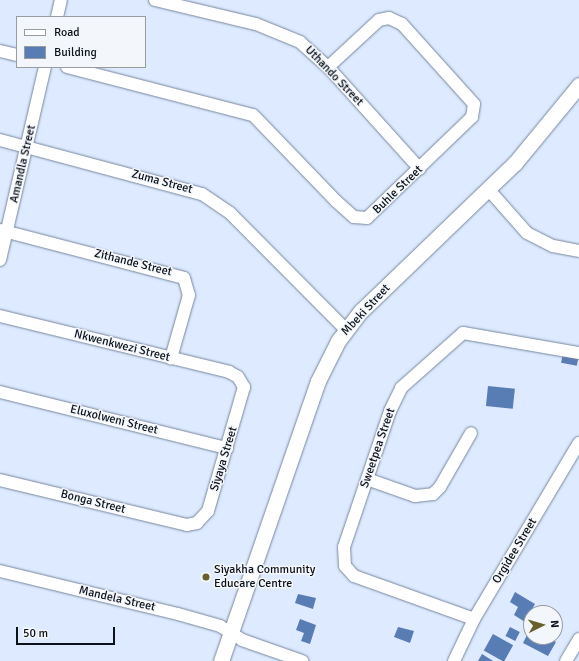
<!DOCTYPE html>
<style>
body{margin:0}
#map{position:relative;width:579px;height:661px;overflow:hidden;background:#ddeaff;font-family:Signika,sans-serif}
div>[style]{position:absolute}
.building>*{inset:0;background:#587cb4;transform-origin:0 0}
.roads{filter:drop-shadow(0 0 1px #77869e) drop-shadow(0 0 1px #77869e)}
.minor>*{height:12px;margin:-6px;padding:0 6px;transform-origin:6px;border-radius:6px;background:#fff}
.tertiary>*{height:15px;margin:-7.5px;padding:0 7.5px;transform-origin:7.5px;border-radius:7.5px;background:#fff}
.dots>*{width:11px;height:11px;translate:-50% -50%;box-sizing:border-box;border:2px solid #f3f7fc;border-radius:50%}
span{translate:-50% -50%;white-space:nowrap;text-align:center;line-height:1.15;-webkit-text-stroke:3px #f3f7fc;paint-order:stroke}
.street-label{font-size:12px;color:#0c111a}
.poi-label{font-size:12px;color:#0c111a}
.left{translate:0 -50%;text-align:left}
.legend{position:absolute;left:16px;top:16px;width:130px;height:52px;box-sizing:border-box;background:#f3f7fc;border:1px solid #979ba2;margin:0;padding:5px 7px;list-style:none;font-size:12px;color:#0c111a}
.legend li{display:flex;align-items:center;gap:8px;height:20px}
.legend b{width:20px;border:1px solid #979ba2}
.north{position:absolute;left:523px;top:605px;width:40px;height:40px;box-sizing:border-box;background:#f3f7fc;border:1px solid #979ba2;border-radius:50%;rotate:85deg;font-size:11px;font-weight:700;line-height:16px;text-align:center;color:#0c111a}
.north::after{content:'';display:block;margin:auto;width:14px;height:18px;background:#68602c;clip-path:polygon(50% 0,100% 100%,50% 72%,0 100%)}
.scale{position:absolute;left:16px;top:627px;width:99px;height:18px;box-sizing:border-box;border:2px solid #0c111a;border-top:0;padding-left:5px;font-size:12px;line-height:14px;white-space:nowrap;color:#0c111a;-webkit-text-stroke:3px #f3f7fc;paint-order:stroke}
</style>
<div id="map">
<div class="building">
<div style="left:563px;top:353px;width:16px;height:10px;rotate:11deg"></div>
<div style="left:488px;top:386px;width:27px;height:20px;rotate:6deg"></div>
<div style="clip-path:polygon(515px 592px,535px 604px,525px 622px,514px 615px,518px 607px,510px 602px)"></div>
<div style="clip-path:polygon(298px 594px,316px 598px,313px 609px,295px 603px)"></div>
<div style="clip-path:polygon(300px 619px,316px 625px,310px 644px,301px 641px,304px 633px,296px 630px)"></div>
<div style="clip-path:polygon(398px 627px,414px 631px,410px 643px,394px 637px)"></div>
<div style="left:510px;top:627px;width:11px;height:10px;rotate:27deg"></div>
<div style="clip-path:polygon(531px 627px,531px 637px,546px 637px,556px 642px,548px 656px,523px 643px)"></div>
<div style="left:493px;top:634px;width:23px;height:19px;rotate:29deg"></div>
<div style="clip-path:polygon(482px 654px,493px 661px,478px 661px)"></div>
</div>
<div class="roads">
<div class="minor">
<div style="left:155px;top:0;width:104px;rotate:13.4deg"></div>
<div style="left:256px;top:24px;width:48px;rotate:22.2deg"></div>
<div style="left:300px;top:42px;width:38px;rotate:42deg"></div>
<div style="left:328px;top:67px;width:137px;rotate:48deg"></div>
<div style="left:57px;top:17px;width:17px;rotate:-77deg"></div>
<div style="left:0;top:51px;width:17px;rotate:13deg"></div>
<div style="left:67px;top:67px;width:192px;rotate:14.5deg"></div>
<div style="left:253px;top:115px;width:120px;rotate:46deg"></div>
<div style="left:336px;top:201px;width:24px;rotate:42deg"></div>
<div style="left:354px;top:217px;width:13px;rotate:4deg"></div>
<div style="left:367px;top:218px;width:146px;rotate:-43.9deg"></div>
<div style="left:472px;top:117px;width:13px;rotate:-81deg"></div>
<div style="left:474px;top:104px;width:108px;rotate:-132deg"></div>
<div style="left:402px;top:24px;width:14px;rotate:-155deg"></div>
<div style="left:389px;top:18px;width:10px;rotate:169deg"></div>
<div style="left:379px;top:20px;width:69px;rotate:137.3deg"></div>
<div style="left:0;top:140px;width:209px;rotate:15deg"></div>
<div style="left:202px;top:194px;width:34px;rotate:34deg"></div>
<div style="left:230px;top:213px;width:165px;rotate:45.2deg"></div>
<div style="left:489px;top:190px;width:57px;rotate:48.5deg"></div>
<div style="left:527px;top:233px;width:29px;rotate:27deg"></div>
<div style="left:553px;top:246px;width:26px;rotate:11deg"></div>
<div style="left:0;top:230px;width:190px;rotate:14.6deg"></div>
<div style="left:184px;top:278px;width:18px;rotate:74deg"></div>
<div style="left:189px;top:295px;width:66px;rotate:105.9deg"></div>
<div style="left:0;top:260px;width:198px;rotate:-76.9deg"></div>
<div style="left:0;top:316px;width:236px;rotate:13.7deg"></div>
<div style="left:229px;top:372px;width:10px;rotate:29deg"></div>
<div style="left:238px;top:377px;width:12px;rotate:59deg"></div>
<div style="left:244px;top:387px;width:129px;rotate:106.2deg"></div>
<div style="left:208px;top:511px;width:16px;rotate:133deg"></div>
<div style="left:197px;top:523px;width:10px;rotate:169deg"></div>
<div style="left:187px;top:525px;width:192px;rotate:-166.5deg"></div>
<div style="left:0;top:392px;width:234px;rotate:13.9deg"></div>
<div style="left:367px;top:479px;width:51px;rotate:19.5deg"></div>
<div style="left:415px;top:496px;width:18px;rotate:-6deg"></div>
<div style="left:433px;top:494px;width:10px;rotate:-45deg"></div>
<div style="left:440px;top:487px;width:62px;rotate:-60.1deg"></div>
<div style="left:0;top:571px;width:183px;rotate:13.6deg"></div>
<div style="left:178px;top:614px;width:44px;rotate:15.9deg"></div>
<div style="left:220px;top:626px;width:26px;rotate:32deg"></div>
<div style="left:242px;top:640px;width:64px;rotate:19.3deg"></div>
<div style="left:474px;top:619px;width:127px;rotate:-160.3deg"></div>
<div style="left:354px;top:576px;width:13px;rotate:-132deg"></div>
<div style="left:345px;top:566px;width:19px;rotate:-93deg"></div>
<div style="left:344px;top:547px;width:144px;rotate:-71.3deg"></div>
<div style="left:390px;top:411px;width:25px;rotate:-64deg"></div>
<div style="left:401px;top:388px;width:83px;rotate:-41.6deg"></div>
<div style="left:463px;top:333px;width:118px;rotate:9.8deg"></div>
<div style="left:454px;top:661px;width:47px;rotate:-64.5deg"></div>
<div style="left:474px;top:619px;width:205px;rotate:-59.2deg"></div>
<div style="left:566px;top:661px;width:26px;rotate:-59deg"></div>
</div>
<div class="tertiary">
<div style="left:221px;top:661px;width:296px;rotate:-70.9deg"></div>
<div style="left:318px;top:381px;width:45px;rotate:-63.4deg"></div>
<div style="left:338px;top:341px;width:38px;rotate:-53deg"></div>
<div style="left:361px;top:311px;width:214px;rotate:-43.9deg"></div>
<div style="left:515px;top:163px;width:101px;rotate:-50.6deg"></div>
</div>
</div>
<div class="dots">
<div style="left:206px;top:577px;background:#68602c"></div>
</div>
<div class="street-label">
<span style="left:334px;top:76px;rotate:46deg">Uthando Street</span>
<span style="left:23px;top:164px;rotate:-77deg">Amandla Street</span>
<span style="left:162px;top:182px;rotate:15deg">Zuma Street</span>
<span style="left:398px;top:190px;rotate:-44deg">Buhle Street</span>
<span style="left:133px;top:263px;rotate:14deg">Zithande Street</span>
<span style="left:366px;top:310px;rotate:-47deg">Mbeki Street</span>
<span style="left:122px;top:346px;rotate:14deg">Nkwenkwezi Street</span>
<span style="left:114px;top:420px;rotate:14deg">Eluxolweni Street</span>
<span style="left:378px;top:448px;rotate:-71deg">Sweetpea Street</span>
<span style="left:224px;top:459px;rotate:-73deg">Siyaya Street</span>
<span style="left:93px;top:502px;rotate:14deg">Bonga Street</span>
<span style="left:515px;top:551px;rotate:-59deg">Orgidee Street</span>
<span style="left:117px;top:599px;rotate:13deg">Mandela Street</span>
</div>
<div class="poi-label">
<span class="left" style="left:214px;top:577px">Siyakha Community<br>Educare Centre</span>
</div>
<ul class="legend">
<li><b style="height:5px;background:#fff"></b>Road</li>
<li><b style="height:11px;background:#587cb4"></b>Building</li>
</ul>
<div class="north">N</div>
<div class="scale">50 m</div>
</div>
